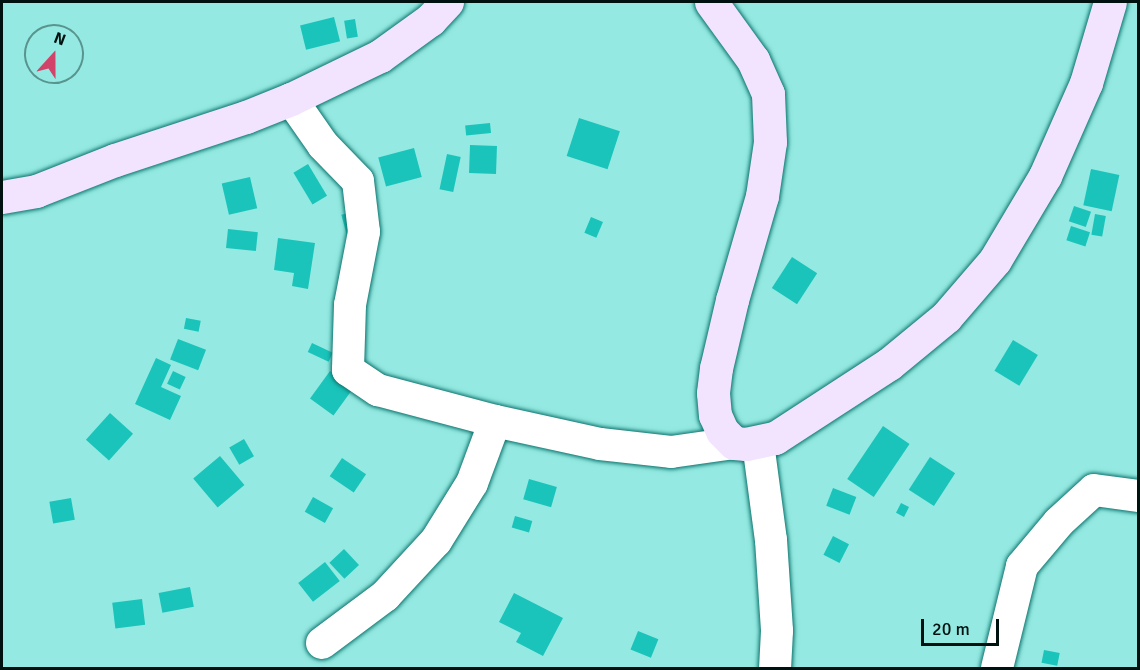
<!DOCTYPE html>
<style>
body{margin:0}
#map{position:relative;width:1140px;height:670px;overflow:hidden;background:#94eae2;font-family:Signika,sans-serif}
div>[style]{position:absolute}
.building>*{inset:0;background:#1ac4ba;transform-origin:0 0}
.roads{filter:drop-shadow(0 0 2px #0b736d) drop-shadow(0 0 2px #0b736d)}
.street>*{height:32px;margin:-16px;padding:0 16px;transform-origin:16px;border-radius:16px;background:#fff}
.secondary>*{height:33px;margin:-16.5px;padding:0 16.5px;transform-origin:16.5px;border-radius:16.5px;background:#f2e3fe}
span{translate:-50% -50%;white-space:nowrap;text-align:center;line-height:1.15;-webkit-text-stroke:6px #94eae2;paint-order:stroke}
.frame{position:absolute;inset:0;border:3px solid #001210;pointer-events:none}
.north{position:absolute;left:24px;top:24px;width:60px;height:60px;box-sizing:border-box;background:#94eae2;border:2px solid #59948e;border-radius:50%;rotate:21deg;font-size:16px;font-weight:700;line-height:24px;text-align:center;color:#001210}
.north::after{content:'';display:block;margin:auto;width:21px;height:27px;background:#d24369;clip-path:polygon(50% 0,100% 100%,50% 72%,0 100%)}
.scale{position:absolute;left:921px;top:619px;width:78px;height:27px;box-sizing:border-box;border:3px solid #001210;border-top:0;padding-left:8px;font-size:18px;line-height:21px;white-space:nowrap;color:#001210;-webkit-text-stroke:4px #94eae2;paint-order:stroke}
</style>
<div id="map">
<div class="building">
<div style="left:334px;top:17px;width:25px;height:35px;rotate:76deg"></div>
<div style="left:355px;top:19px;width:18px;height:11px;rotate:81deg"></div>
<div style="left:579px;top:118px;width:43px;height:40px;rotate:18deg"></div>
<div style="left:490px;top:123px;width:10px;height:25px;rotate:84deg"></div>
<div style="left:470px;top:145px;width:27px;height:28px;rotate:2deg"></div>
<div style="left:414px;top:148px;width:30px;height:37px;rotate:75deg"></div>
<div style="left:447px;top:154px;width:14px;height:36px;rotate:12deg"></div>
<div style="left:308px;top:164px;width:37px;height:17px;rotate:59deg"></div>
<div style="left:1091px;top:169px;width:29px;height:37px;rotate:12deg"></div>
<div style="left:250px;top:177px;width:32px;height:29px;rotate:77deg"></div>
<div style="left:1074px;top:206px;width:18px;height:16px;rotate:19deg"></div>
<div style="left:352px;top:212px;width:24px;height:11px;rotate:75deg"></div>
<div style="left:1095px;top:214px;width:11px;height:21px;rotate:10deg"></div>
<div style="left:591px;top:217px;width:13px;height:17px;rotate:23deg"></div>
<div style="left:1071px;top:226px;width:20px;height:15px;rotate:18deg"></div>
<div style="left:228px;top:229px;width:30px;height:19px;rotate:6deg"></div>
<div style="clip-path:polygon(278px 238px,315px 243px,308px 289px,292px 286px,294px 273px,274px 270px)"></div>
<div style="left:792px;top:257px;width:30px;height:37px;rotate:33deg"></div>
<div style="left:186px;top:318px;width:15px;height:11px;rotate:11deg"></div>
<div style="left:178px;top:339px;width:30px;height:22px;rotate:21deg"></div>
<div style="left:1013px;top:340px;width:29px;height:36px;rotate:31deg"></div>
<div style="left:312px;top:343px;width:23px;height:10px;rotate:25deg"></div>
<div style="clip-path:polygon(156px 358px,171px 365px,161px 387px,181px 396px,170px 420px,135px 404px)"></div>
<div style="left:173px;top:371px;width:14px;height:14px;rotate:25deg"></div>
<div style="left:330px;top:371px;width:29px;height:34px;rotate:36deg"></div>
<div style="left:110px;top:413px;width:31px;height:36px;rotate:42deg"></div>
<div style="left:883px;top:426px;width:32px;height:64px;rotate:34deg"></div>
<div style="left:244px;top:439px;width:20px;height:17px;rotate:60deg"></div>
<div style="left:220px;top:456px;width:38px;height:35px;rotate:50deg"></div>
<div style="left:930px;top:457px;width:30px;height:39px;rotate:33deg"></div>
<div style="left:342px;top:458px;width:29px;height:22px;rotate:34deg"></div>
<div style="left:529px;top:479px;width:29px;height:21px;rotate:16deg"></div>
<div style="left:833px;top:488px;width:25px;height:19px;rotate:21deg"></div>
<div style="left:313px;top:497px;width:23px;height:17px;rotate:29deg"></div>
<div style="left:71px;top:498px;width:22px;height:22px;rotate:80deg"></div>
<div style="left:901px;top:503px;width:9px;height:11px;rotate:27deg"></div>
<div style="left:515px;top:516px;width:18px;height:12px;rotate:16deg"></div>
<div style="left:833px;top:536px;width:18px;height:21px;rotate:27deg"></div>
<div style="left:344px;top:549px;width:22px;height:20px;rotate:47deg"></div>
<div style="left:325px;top:562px;width:24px;height:34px;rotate:52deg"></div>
<div style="left:190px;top:587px;width:20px;height:32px;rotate:79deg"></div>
<div style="clip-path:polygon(514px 593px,563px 618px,543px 656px,516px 642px,521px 633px,499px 622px)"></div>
<div style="left:142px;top:599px;width:26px;height:30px;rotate:83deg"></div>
<div style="left:638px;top:631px;width:22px;height:20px;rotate:22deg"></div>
<div style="left:1044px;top:650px;width:16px;height:13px;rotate:11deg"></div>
</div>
<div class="roads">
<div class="street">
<div style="left:291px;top:99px;width:56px;rotate:55.2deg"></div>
<div style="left:323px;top:145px;width:50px;rotate:45.8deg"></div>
<div style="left:358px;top:181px;width:51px;rotate:83.3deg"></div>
<div style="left:364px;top:232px;width:74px;rotate:100.9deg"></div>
<div style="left:350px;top:305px;width:65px;rotate:91.8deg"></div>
<div style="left:348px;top:370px;width:36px;rotate:34deg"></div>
<div style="left:378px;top:390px;width:121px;rotate:14.8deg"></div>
<div style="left:495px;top:421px;width:107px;rotate:12.4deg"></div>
<div style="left:600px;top:444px;width:71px;rotate:6.4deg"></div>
<div style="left:671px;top:452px;width:64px;rotate:-8.1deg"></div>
<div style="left:758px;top:443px;width:98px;rotate:82.4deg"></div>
<div style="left:771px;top:540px;width:91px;rotate:86.2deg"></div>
<div style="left:777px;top:631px;width:37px;rotate:93deg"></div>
<div style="left:322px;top:643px;width:79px;rotate:-36.7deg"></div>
<div style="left:385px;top:596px;width:75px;rotate:-47.2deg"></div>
<div style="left:436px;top:541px;width:68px;rotate:-58.2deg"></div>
<div style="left:472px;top:483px;width:66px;rotate:-69.6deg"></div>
<div style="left:997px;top:668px;width:105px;rotate:-76.2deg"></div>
<div style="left:1022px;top:566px;width:57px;rotate:-49.9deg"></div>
<div style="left:1059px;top:522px;width:47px;rotate:-42.4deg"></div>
<div style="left:1094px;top:490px;width:44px;rotate:7.8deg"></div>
</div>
<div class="secondary">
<div style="left:711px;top:2px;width:72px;rotate:54.1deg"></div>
<div style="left:753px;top:60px;width:37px;rotate:66deg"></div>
<div style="left:768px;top:94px;width:48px;rotate:87.6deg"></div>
<div style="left:770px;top:142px;width:55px;rotate:98.4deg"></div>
<div style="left:762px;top:196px;width:108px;rotate:106.1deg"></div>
<div style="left:732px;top:300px;width:70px;rotate:103.2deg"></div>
<div style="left:716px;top:368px;width:25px;rotate:97deg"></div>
<div style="left:713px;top:393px;width:22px;rotate:85deg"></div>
<div style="left:715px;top:415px;width:17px;rotate:66deg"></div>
<div style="left:722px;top:431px;width:17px;rotate:45deg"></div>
<div style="left:734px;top:443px;width:12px;rotate:5deg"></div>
<div style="left:746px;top:444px;width:30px;rotate:-12deg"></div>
<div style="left:775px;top:438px;width:136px;rotate:-33deg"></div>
<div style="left:889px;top:364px;width:74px;rotate:-39.5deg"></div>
<div style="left:946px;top:317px;width:75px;rotate:-49.3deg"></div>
<div style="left:995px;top:260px;width:98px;rotate:-59.2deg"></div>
<div style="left:1045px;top:176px;width:102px;rotate:-66.2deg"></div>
<div style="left:1086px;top:83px;width:84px;rotate:-73.5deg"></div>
<div style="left:2px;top:197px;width:35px;rotate:-10deg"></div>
<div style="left:36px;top:191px;width:85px;rotate:-21.4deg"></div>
<div style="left:115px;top:160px;width:138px;rotate:-18.2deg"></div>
<div style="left:246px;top:117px;width:48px;rotate:-21.8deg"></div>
<div style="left:291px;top:99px;width:99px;rotate:-25.8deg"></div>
<div style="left:380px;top:56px;width:62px;rotate:-35.8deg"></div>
<div style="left:430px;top:20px;width:25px;rotate:-47deg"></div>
</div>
</div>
<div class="frame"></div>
<div class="north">N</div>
<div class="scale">20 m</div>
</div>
